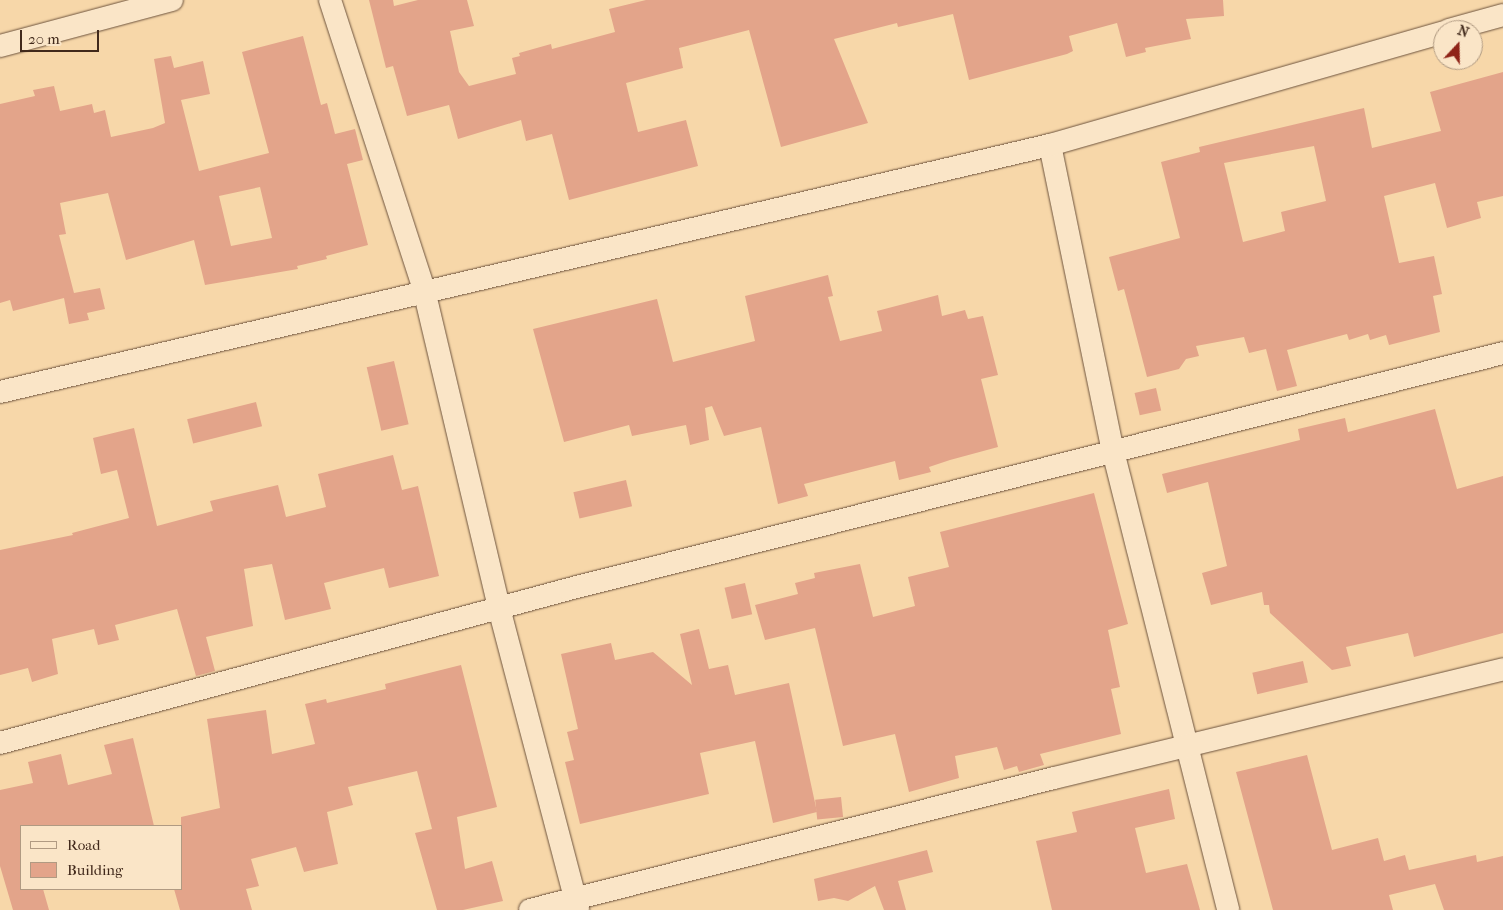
<!DOCTYPE html>
<style>
body{margin:0}
#map{position:relative;width:1503px;height:910px;overflow:hidden;background:#f7d7a9;font-family:"IM FELL French Canon",serif}
div>[style]{position:absolute}
.building>*{inset:0;background:#e3a48a;transform-origin:0 0}
.roads{filter:drop-shadow(0 0 1px #6e543e) drop-shadow(0 0 1px #6e543e)}
.minor>*{height:22px;margin:-11px;padding:0 11px;transform-origin:11px;border-radius:11px;background:#fae5c7}
span{translate:-50% -50%;white-space:nowrap;text-align:center;line-height:1.15;-webkit-text-stroke:4px #fae5c7;paint-order:stroke}
.legend{position:absolute;left:20px;top:825px;width:162px;height:65px;box-sizing:border-box;background:#fae5c7;border:1px solid #b09a82;margin:0;padding:6px 9px;list-style:none;font-size:15px;color:#41291b}
.legend li{display:flex;align-items:center;gap:10px;height:25px}
.legend b{width:25px;border:1px solid #b09a82}
.north{position:absolute;left:1433px;top:20px;width:50px;height:50px;box-sizing:border-box;background:#fae5c7;border:1px solid #b09a82;border-radius:50%;rotate:21deg;font-size:14px;font-weight:700;line-height:20px;text-align:center;color:#41291b}
.north::after{content:'';display:block;margin:auto;width:18px;height:22px;background:#8f2418;clip-path:polygon(50% 0,100% 100%,50% 72%,0 100%)}
.scale{position:absolute;left:20px;top:30px;width:79px;height:22px;box-sizing:border-box;border:2px solid #41291b;border-top:0;padding-left:6px;font-size:15px;line-height:18px;white-space:nowrap;color:#41291b;-webkit-text-stroke:4px #fae5c7;paint-order:stroke}
</style>
<div id="map">
<div class="building">
<div style="clip-path:polygon(369px 0,393px 0,394px 6px,418px 0,467px 0,474px 26px,450px 31px,459px 72px,469px 86px,516px 74px,512px 58px,520px 56px,519px 53px,551px 44px,552px 49px,615px 32px,609px 9px,646px 0,1223px 0,1224px 16px,1186px 19px,1191px 39px,1145px 48px,1146px 52px,1126px 57px,1117px 23px,1069px 36px,1073px 51px,1067px 54px,969px 80px,953px 14px,898px 27px,897px 23px,834px 39px,868px 123px,781px 147px,749px 30px,679px 48px,683px 68px,626px 83px,638px 132px,686px 120px,698px 166px,569px 200px,552px 134px,526px 141px,521px 120px,458px 139px,449px 105px,407px 116px,393px 66px,386px 68px)"></div>
<div style="clip-path:polygon(evenodd,303px 36px,321px 105px,327px 103px,335px 134px,355px 129px,363px 160px,347px 164px,368px 245px,326px 256px,327px 259px,297px 266px,298px 269px,205px 285px,194px 240px,126px 260px,108px 193px,60px 203px,66px 234px,59px 235px,74px 293px,100px 288px,105px 309px,87px 313px,89px 320px,69px 324px,64px 298px,13px 311px,10px 300px,0 303px,0 104px,35px 96px,33px 90px,54px 86px,60px 111px,92px 104px,94px 113px,105px 110px,111px 137px,153px 128px,165px 123px,154px 59px,171px 56px,174px 68px,203px 61px,210px 94px,181px 100px,199px 171px,269px 153px,242px 52px,303px 36px,260px 187px,272px 238px,231px 246px,219px 196px,260px 187px)"></div>
<div style="clip-path:polygon(evenodd,1503px 72px,1503px 196px,1477px 202px,1481px 218px,1447px 228px,1435px 183px,1384px 196px,1399px 263px,1434px 256px,1442px 294px,1433px 296px,1440px 332px,1389px 345px,1386px 335px,1370px 340px,1368px 334px,1349px 340px,1347px 334px,1287px 350px,1297px 386px,1277px 391px,1266px 349px,1249px 353px,1244px 337px,1196px 346px,1199px 356px,1186px 359px,1179px 369px,1147px 377px,1128px 304px,1124px 289px,1118px 291px,1109px 257px,1180px 238px,1161px 162px,1200px 152px,1199px 147px,1364px 108px,1372px 148px,1441px 131px,1430px 92px,1503px 72px,1314px 146px,1326px 201px,1281px 212px,1285px 231px,1243px 242px,1224px 163px,1314px 146px)"></div>
<div style="clip-path:polygon(828px 275px,833px 296px,828px 297px,840px 341px,882px 331px,877px 311px,938px 295px,942px 316px,965px 310px,968px 319px,983px 316px,998px 375px,981px 379px,998px 447px,950px 460px,929px 467px,931px 472px,899px 480px,895px 461px,804px 484px,808px 496px,778px 504px,761px 427px,724px 436px,712px 406px,705px 408px,709px 440px,690px 445px,686px 425px,632px 436px,629px 425px,564px 442px,533px 329px,657px 299px,673px 362px,755px 341px,745px 296px)"></div>
<div style="left:394px;top:361px;width:65px;height:28px;rotate:77deg"></div>
<div style="left:1156px;top:388px;width:23px;height:22px;rotate:77deg"></div>
<div style="left:256px;top:402px;width:25px;height:71px;rotate:76deg"></div>
<div style="clip-path:polygon(1435px 409px,1457px 489px,1503px 476px,1503px 633px,1414px 657px,1408px 633px,1346px 647px,1351px 666px,1332px 670px,1270px 613px,1269px 605px,1264px 605px,1262px 592px,1211px 605px,1202px 573px,1227px 566px,1208px 482px,1167px 493px,1162px 474px,1300px 440px,1298px 429px,1345px 418px,1348px 432px)"></div>
<div style="clip-path:polygon(134px 428px,157px 526px,213px 511px,210px 501px,278px 485px,286px 517px,326px 507px,318px 474px,393px 455px,402px 490px,418px 486px,439px 576px,389px 588px,384px 568px,324px 583px,331px 609px,285px 620px,272px 564px,244px 569px,253px 626px,206px 637px,215px 671px,196px 676px,177px 609px,115px 625px,119px 640px,98px 645px,94px 629px,52px 639px,58px 674px,32px 682px,28px 668px,0 675px,0 550px,73px 535px,72px 533px,129px 518px,117px 470px,101px 474px,93px 438px)"></div>
<div style="left:626px;top:480px;width:27px;height:54px;rotate:77deg"></div>
<div style="clip-path:polygon(1094px 493px,1128px 624px,1108px 630px,1120px 687px,1111px 689px,1121px 734px,1040px 754px,1044px 765px,1019px 772px,1017px 766px,1004px 770px,997px 747px,955px 756px,959px 778px,909px 792px,895px 734px,843px 746px,815px 628px,765px 640px,755px 605px,798px 594px,795px 583px,815px 578px,814px 573px,860px 564px,873px 617px,915px 606px,908px 577px,949px 567px,940px 532px)"></div>
<div style="left:745px;top:583px;width:32px;height:21px;rotate:77deg"></div>
<div style="clip-path:polygon(699px 629px,709px 669px,728px 665px,735px 695px,789px 683px,817px 812px,773px 823px,755px 741px,700px 753px,709px 794px,580px 824px,565px 762px,574px 760px,567px 732px,578px 729px,561px 654px,611px 643px,615px 660px,653px 652px,692px 685px,680px 634px)"></div>
<div style="left:1303px;top:661px;width:22px;height:52px;rotate:77deg"></div>
<div style="clip-path:polygon(461px 665px,497px 807px,457px 817px,465px 869px,492px 861px,503px 901px,463px 910px,437px 910px,415px 833px,432px 829px,417px 771px,348px 787px,353px 805px,327px 812px,338px 864px,304px 872px,296px 847px,251px 859px,259px 886px,246px 889px,252px 910px,180px 910px,174px 889px,181px 889px,181px 817px,220px 808px,207px 719px,266px 710px,272px 754px,315px 744px,305px 704px,326px 699px,327px 703px,386px 689px,385px 684px)"></div>
<div style="clip-path:polygon(133px 738px,154px 826px,21px 826px,21px 889px,43px 889px,49px 910px,13px 910px,0 866px,0 790px,33px 783px,28px 762px,61px 754px,68px 785px,112px 774px,104px 745px)"></div>
<div style="clip-path:polygon(1307px 755px,1332px 850px,1378px 838px,1384px 861px,1405px 855px,1409px 870px,1476px 855px,1477px 862px,1503px 856px,1503px 910px,1444px 910px,1435px 884px,1389px 895px,1393px 910px,1273px 910px,1236px 772px)"></div>
<div style="clip-path:polygon(1169px 789px,1175px 819px,1135px 828px,1146px 873px,1187px 864px,1200px 910px,1052px 910px,1036px 841px,1077px 832px,1072px 812px)"></div>
<div style="left:841px;top:797px;width:20px;height:26px;rotate:84deg"></div>
<div style="clip-path:polygon(927px 850px,933px 872px,898px 881px,906px 910px,884px 910px,875px 886px,848px 901px,834px 898px,818px 901px,814px 879px)"></div>
</div>
<div class="roads">
<div class="minor">
<div style="left:330px;top:0;width:305px;rotate:72deg"></div>
<div style="left:424px;top:290px;width:327px;rotate:76.7deg"></div>
<div style="left:499px;top:608px;width:312px;rotate:75.3deg"></div>
<div style="left:1449px;top:30px;width:56px;rotate:-15.5deg"></div>
<div style="left:0;top:46px;width:178px;rotate:-15deg"></div>
<div style="left:1050px;top:145px;width:312px;rotate:78.4deg"></div>
<div style="left:1113px;top:451px;width:473px;rotate:75.9deg"></div>
<div style="left:0;top:392px;width:1079px;rotate:-13.24deg"></div>
<div style="left:1050px;top:145px;width:409px;rotate:-16deg"></div>
<div style="left:0;top:743px;width:589px;rotate:-15.14deg"></div>
<div style="left:569px;top:589px;width:963px;rotate:-14.18deg"></div>
<div style="left:530px;top:910px;width:540px;rotate:-14.14deg"></div>
<div style="left:1054px;top:778px;width:462px;rotate:-13.6deg"></div>
</div>
</div>
<ul class="legend">
<li><b style="height:6px;background:#fae5c7"></b>Road</li>
<li><b style="height:14px;background:#e3a48a"></b>Building</li>
</ul>
<div class="north">N</div>
<div class="scale">20 m</div>
</div>
